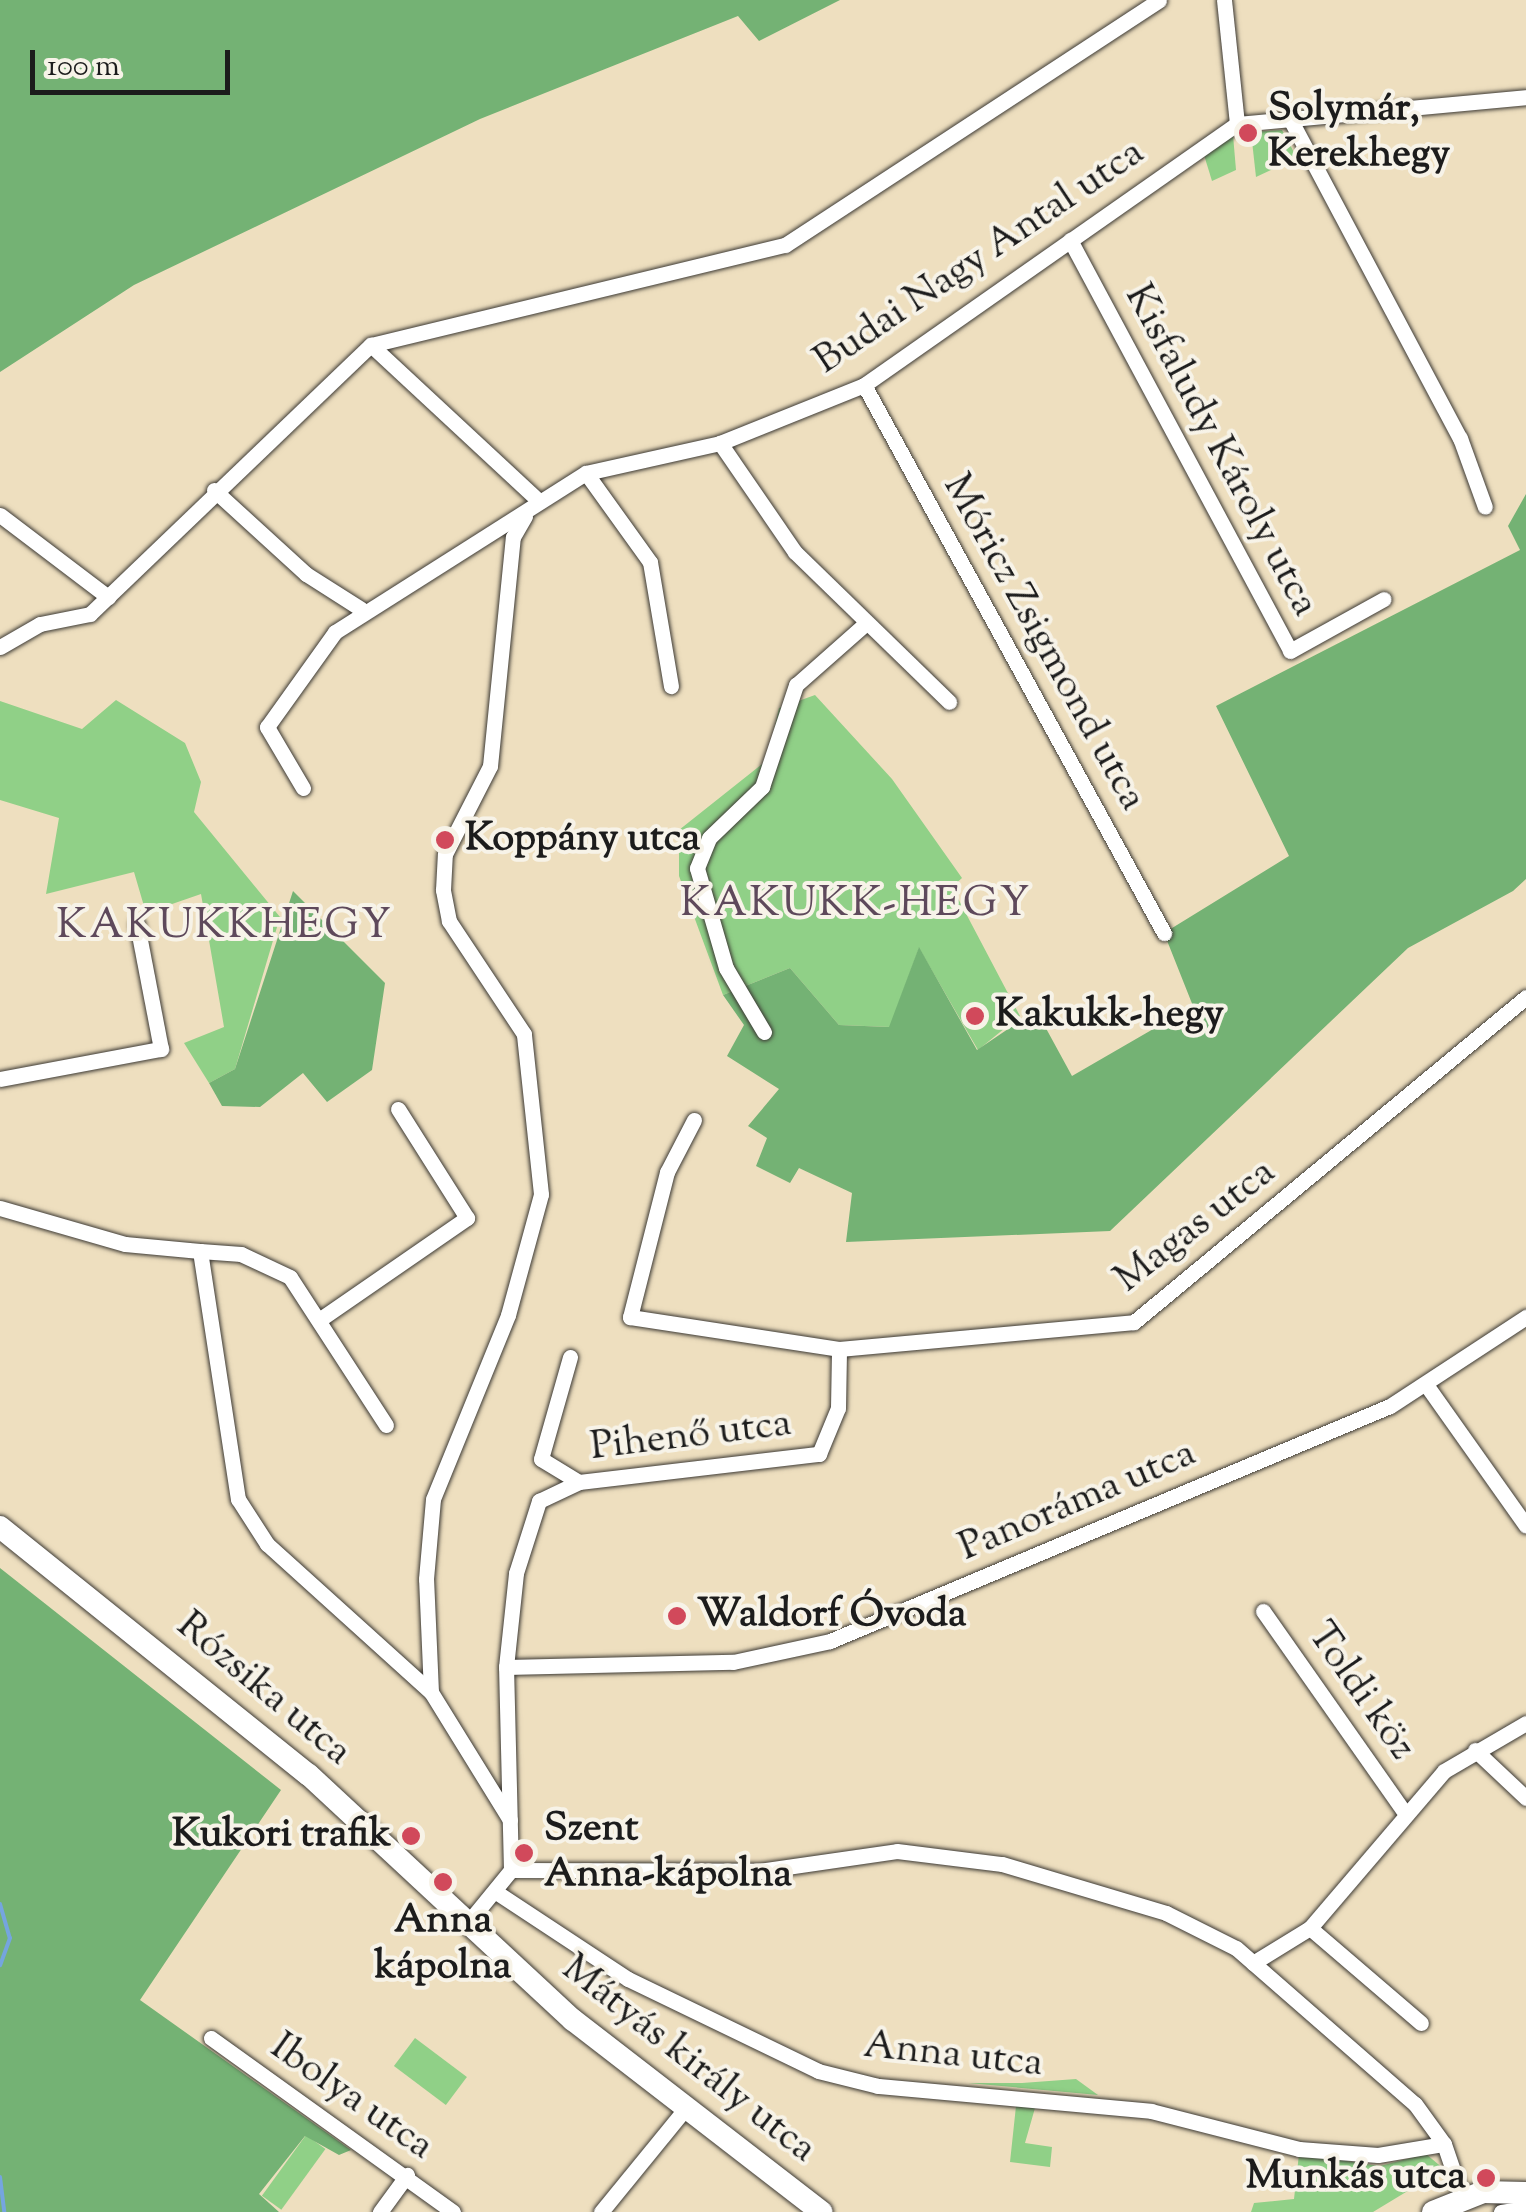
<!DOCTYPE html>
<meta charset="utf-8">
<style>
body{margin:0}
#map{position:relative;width:1526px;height:2212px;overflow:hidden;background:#eedfbf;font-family:"Sorts Mill Goudy",serif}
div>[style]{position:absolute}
.green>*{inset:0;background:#90d087;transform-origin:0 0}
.forest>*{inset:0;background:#74b274}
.stream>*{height:4px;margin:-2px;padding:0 2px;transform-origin:2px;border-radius:2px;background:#75a5df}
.roads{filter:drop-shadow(0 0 2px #3c3934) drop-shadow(0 0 2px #3c3934)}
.street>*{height:15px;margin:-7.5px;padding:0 7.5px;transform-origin:7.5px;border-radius:7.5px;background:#fff}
.secondary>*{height:22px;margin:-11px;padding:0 11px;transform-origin:11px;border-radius:11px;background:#fff}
.dots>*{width:28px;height:28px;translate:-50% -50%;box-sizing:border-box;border:5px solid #f7f3e8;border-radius:50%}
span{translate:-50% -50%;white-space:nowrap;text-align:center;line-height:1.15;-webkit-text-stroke:8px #f7f3e8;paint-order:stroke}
.poi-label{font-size:40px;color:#1c1c1c;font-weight:700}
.left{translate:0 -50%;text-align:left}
.right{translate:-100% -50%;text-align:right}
.street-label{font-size:40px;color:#1c1c1c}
.neighbourhood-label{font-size:42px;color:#5e495b;letter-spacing:2.5px}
.scale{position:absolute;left:30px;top:50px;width:200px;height:45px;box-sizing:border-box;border:5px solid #1c1c1c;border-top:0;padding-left:12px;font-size:30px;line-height:35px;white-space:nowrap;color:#1c1c1c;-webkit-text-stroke:8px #f7f3e8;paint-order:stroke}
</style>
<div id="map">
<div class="green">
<div style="clip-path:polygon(1282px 130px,1297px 158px,1256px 177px,1251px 132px)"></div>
<div style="clip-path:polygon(1233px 135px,1236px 170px,1212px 181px,1204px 155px)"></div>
<div style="clip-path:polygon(815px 695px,892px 779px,962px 878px,952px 887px,1020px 1016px,978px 1050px,919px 948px,890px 1027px,839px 1025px,790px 968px,723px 995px,679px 876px,679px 830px,767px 760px,779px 708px)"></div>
<div style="clip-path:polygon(116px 700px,185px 743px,201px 782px,194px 812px,280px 917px,235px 1069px,209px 1083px,184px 1043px,224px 1027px,201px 894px,146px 913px,134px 872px,46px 894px,59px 818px,0 800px,0 701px,82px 729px)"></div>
<div style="left:415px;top:2038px;width:65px;height:35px;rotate:37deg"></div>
<div style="clip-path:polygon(1076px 2079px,1098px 2095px,968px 2083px,1022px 2083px)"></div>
<div style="clip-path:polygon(1016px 2106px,1035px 2108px,1025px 2143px,1052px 2147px,1050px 2167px,1010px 2162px)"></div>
<div style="left:306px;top:2135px;width:24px;height:75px;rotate:36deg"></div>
<div style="clip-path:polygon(1299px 2154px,1380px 2166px,1426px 2154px,1444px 2169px,1373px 2212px,1251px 2212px,1254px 2203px,1294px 2199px)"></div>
</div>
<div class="forest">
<div style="clip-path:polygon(0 0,840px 0,759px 41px,738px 16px,480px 119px,134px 285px,0 372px)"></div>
<div style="clip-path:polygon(1526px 494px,1526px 879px,1513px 891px,1408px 948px,1110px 1231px,846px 1242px,852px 1193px,799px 1168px,790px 1183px,756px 1166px,767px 1138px,748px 1126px,779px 1089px,727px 1056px,744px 1025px,723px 995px,790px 968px,839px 1025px,889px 1027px,919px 947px,977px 1050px,1036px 1010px,1072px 1076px,1193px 1006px,1164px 933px,1289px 856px,1216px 706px,1520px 550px,1508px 526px)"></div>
<div style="clip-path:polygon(293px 891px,385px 983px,372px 1070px,327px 1102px,303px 1073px,260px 1107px,222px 1106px,209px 1083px,235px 1069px)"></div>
<div style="clip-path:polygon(0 1568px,281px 1790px,140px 2000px,351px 2150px,339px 2155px,305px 2136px,259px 2194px,279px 2212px,0 2212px)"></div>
</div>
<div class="stream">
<div style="left:0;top:1904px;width:35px;rotate:74deg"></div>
<div style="left:10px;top:1938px;width:29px;rotate:110deg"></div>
<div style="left:0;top:2177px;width:35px;rotate:83deg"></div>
</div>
<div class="roads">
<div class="street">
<div style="left:1224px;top:0;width:125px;rotate:84deg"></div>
<div style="left:1289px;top:117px;width:364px;rotate:62deg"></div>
<div style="left:1460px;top:438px;width:73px;rotate:70.1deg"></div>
<div style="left:1070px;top:240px;width:466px;rotate:61.8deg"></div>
<div style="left:1290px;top:651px;width:107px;rotate:-29deg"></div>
<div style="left:371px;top:345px;width:229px;rotate:42.9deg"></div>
<div style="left:864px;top:385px;width:625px;rotate:61.3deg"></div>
<div style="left:720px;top:443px;width:132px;rotate:55.5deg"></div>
<div style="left:795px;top:552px;width:215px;rotate:44.2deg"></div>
<div style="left:586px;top:473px;width:110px;rotate:54.3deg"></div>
<div style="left:650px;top:562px;width:126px;rotate:80.4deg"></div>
<div style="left:214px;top:490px;width:125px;rotate:42.4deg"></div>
<div style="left:306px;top:574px;width:65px;rotate:32.5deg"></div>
<div style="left:0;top:515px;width:136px;rotate:37.2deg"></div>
<div style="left:0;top:647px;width:46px;rotate:-29.9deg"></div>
<div style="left:40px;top:624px;width:51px;rotate:-11.3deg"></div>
<div style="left:90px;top:614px;width:389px;rotate:-43.8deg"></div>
<div style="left:371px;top:345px;width:426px;rotate:-13.6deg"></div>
<div style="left:785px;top:245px;width:447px;rotate:-33.2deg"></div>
<div style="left:303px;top:788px;width:71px;rotate:-120.5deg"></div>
<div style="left:267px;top:727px;width:117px;rotate:-54.4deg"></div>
<div style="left:335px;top:632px;width:297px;rotate:-32.4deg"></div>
<div style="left:586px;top:473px;width:137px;rotate:-12.6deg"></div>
<div style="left:720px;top:443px;width:155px;rotate:-21.9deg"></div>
<div style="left:864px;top:385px;width:455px;rotate:-35deg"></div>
<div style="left:1237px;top:124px;width:290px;rotate:-5.3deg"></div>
<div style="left:764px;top:1032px;width:74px;rotate:-120.7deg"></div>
<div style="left:726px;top:968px;width:104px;rotate:-106.2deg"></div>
<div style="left:697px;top:868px;width:32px;rotate:-68deg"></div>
<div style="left:709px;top:838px;width:74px;rotate:-43.9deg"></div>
<div style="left:762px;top:787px;width:108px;rotate:-71.6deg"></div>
<div style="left:796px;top:685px;width:92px;rotate:-41.5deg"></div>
<div style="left:0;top:1079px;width:164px;rotate:-10.6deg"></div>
<div style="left:161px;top:1049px;width:127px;rotate:-100.9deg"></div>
<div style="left:694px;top:1120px;width:59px;rotate:117.4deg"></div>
<div style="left:667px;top:1172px;width:150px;rotate:104.3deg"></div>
<div style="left:630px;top:1317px;width:211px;rotate:8.7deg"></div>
<div style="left:839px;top:1349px;width:296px;rotate:-5.2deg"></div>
<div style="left:1134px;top:1322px;width:509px;rotate:-39.66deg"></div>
<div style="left:0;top:1208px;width:130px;rotate:16.1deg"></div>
<div style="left:125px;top:1244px;width:75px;rotate:5.3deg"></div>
<div style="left:319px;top:1320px;width:180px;rotate:-34.6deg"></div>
<div style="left:467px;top:1218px;width:129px;rotate:-122.3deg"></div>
<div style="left:570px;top:1357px;width:106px;rotate:105.9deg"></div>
<div style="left:541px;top:1459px;width:44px;rotate:31.2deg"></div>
<div style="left:1427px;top:1386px;width:171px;rotate:54.7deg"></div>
<div style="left:386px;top:1425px;width:176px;rotate:-123deg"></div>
<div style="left:290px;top:1277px;width:54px;rotate:-154.9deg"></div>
<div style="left:241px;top:1254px;width:41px;rotate:-175.8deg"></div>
<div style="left:200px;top:1251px;width:251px;rotate:81.3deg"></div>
<div style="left:238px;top:1499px;width:54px;rotate:57.2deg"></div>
<div style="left:267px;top:1544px;width:221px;rotate:42.1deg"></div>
<div style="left:1263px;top:1611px;width:243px;rotate:54.9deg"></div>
<div style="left:506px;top:1667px;width:227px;rotate:-1.3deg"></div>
<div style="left:733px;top:1662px;width:99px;rotate:-12.2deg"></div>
<div style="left:830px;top:1641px;width:607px;rotate:-22.77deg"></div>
<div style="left:1390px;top:1406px;width:163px;rotate:-33.2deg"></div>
<div style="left:1475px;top:1750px;width:70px;rotate:43.3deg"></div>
<div style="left:510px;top:1820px;width:150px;rotate:-121.7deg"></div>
<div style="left:431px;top:1692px;width:113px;rotate:-92.5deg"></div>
<div style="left:426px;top:1579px;width:80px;rotate:-85deg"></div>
<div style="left:433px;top:1499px;width:199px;rotate:-67.8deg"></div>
<div style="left:508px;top:1315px;width:125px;rotate:-74.7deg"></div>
<div style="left:541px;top:1194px;width:161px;rotate:-96.1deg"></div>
<div style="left:524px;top:1034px;width:136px;rotate:-123.6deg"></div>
<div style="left:449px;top:921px;width:32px;rotate:-101deg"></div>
<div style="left:443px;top:890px;width:36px;rotate:-87deg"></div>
<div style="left:445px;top:854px;width:99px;rotate:-62.9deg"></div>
<div style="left:490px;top:766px;width:230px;rotate:-84.3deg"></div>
<div style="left:513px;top:537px;width:24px;rotate:-60deg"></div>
<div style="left:511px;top:1870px;width:248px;rotate:0.2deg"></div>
<div style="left:759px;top:1871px;width:139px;rotate:-8.2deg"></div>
<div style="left:897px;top:1851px;width:106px;rotate:7.1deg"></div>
<div style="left:1002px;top:1864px;width:171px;rotate:16.6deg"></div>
<div style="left:1166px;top:1913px;width:78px;rotate:26.6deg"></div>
<div style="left:1236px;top:1948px;width:237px;rotate:41.1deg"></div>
<div style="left:1415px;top:2104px;width:49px;rotate:54.1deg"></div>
<div style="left:1444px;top:2144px;width:56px;rotate:71.2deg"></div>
<div style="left:511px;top:1870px;width:203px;rotate:-91.4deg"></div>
<div style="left:506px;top:1667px;width:95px;rotate:-83.9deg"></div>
<div style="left:516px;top:1573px;width:76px;rotate:-72.3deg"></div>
<div style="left:539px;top:1501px;width:44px;rotate:-25.4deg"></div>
<div style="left:579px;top:1482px;width:242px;rotate:-6.7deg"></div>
<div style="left:819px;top:1454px;width:50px;rotate:-67.6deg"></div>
<div style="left:838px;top:1408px;width:59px;rotate:-89deg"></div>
<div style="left:496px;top:1892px;width:158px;rotate:33.4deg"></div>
<div style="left:628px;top:1979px;width:211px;rotate:25.8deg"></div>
<div style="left:818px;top:2071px;width:62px;rotate:14deg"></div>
<div style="left:878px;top:2086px;width:274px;rotate:5.2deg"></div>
<div style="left:1151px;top:2111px;width:153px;rotate:14.4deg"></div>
<div style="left:1299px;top:2149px;width:79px;rotate:4.3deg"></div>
<div style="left:1378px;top:2155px;width:67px;rotate:-9.5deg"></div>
<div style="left:466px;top:1925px;width:71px;rotate:-50.7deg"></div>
<div style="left:1310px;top:1928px;width:146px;rotate:40.6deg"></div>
<div style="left:1253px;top:1963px;width:67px;rotate:-31.6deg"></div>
<div style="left:1310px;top:1928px;width:206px;rotate:-49.5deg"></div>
<div style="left:1444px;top:1771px;width:95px;rotate:-30.3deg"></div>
<div style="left:211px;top:2038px;width:298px;rotate:35.7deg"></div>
<div style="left:380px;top:2212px;width:46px;rotate:-53.9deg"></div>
<div style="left:601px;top:2212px;width:133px;rotate:-50.8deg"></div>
<div style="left:1501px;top:2212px;width:25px;rotate:-9deg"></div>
</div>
<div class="secondary">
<div style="left:0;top:1527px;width:396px;rotate:38.8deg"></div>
<div style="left:309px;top:1775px;width:360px;rotate:42.9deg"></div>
<div style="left:573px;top:2020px;width:314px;rotate:37.7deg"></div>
<div style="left:1433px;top:2212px;width:54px;rotate:-21.8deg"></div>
<div style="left:1483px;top:2192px;width:43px;rotate:1.3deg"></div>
</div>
</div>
<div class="dots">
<div style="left:1248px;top:133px;background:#d1495b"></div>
<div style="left:445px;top:840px;background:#d1495b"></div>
<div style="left:975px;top:1016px;background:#d1495b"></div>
<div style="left:677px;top:1616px;background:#d1495b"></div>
<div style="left:411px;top:1836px;background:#d1495b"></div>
<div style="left:524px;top:1853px;background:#d1495b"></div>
<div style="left:443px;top:1882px;background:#d1495b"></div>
<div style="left:1486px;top:2178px;background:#d1495b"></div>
</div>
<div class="poi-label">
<span class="left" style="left:1268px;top:133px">Solymár,<br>Kerekhegy</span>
<span class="left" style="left:465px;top:840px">Koppány utca</span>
<span class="left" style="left:995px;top:1016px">Kakukk-hegy</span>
<span class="left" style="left:697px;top:1616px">Waldorf Óvoda</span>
<span class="left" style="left:544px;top:1853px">Szent<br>Anna-kápolna</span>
<span class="right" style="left:391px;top:1836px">Kukori trafik</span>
<span style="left:443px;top:1945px">Anna<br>kápolna</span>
<span class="right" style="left:1466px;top:2178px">Munkás utca</span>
</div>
<div class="street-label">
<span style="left:980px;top:258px;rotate:-34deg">Budai Nagy Antal utca</span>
<span style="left:1220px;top:451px;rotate:62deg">Kisfaludy Károly utca</span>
<span style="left:1043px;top:643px;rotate:61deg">Móricz Zsigmond utca</span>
<span style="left:1196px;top:1227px;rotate:-38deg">Magas utca</span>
<span style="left:691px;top:1437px;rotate:-7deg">Pihenő utca</span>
<span style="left:1078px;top:1502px;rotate:-23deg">Panoráma utca</span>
<span style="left:263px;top:1690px;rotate:40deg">Rózsika utca</span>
<span style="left:1360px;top:1692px;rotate:55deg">Toldi köz</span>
<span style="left:953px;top:2056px;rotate:6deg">Anna utca</span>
<span style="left:688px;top:2060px;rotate:38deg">Mátyás király utca</span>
<span style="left:351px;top:2098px;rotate:35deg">Ibolya utca</span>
</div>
<div class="neighbourhood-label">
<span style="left:856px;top:905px">KAKUKK-HEGY</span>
<span style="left:225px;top:927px">KAKUKKHEGY</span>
</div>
<div class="scale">100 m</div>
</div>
